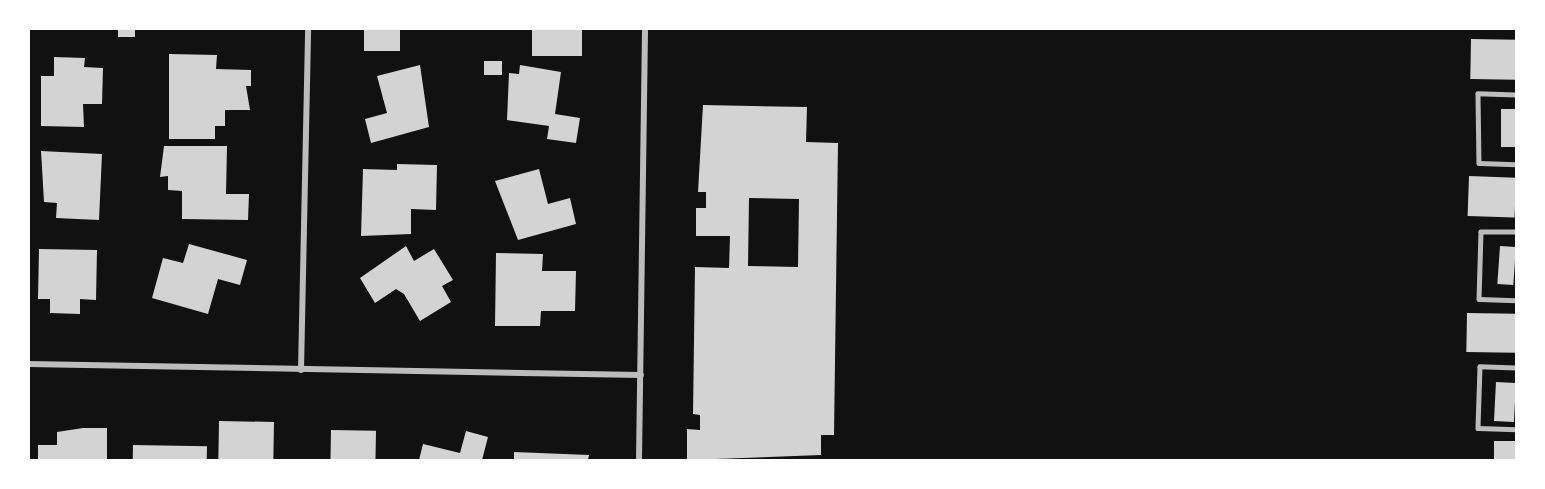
<!DOCTYPE html>
<style>
body{margin:0}
#map{position:relative;width:1545px;height:489px;overflow:hidden;background:#111;font-family:"Asap Condensed",sans-serif}
div>[style]{position:absolute}
.building>*{inset:0;background:#d3d3d3;transform-origin:0 0}
.service>*{height:4.5px;margin:-2.25px;padding:0 2.25px;transform-origin:2.25px;border-radius:2.25px;background:#bcbcbc}
.minor>*{height:6px;margin:-3px;padding:0 3px;transform-origin:3px;border-radius:3px;background:#bcbcbc}
span{translate:-50% -50%;white-space:nowrap;text-align:center;line-height:1.15;-webkit-text-stroke:6px #fff;paint-order:stroke}
.frame{position:absolute;inset:0;border:30px solid #fff;pointer-events:none}
</style>
<div id="map">
<div class="building">
<div style="left:118px;top:28px;width:17px;height:9px"></div>
<div style="left:364px;top:28px;width:36px;height:23px"></div>
<div style="left:532px;top:28px;width:50px;height:28px"></div>
<div style="left:1471px;top:39px;width:45px;height:40px;rotate:1deg"></div>
<div style="clip-path:polygon(169px 54px,217px 55px,216px 69px,251px 70px,251px 86px,246px 86px,250px 110px,225px 110px,225px 126px,215px 126px,215px 139px,169px 139px)"></div>
<div style="clip-path:polygon(54px 57px,85px 58px,84px 67px,103px 68px,102px 104px,83px 104px,84px 127px,41px 126px,41px 76px,54px 76px)"></div>
<div style="left:484px;top:61px;width:18px;height:14px"></div>
<div style="clip-path:polygon(420px 65px,429px 127px,371px 143px,365px 119px,387px 113px,377px 76px)"></div>
<div style="clip-path:polygon(520px 65px,561px 72px,555px 114px,580px 118px,576px 143px,547px 139px,549px 126px,507px 120px,509px 73px,519px 74px)"></div>
<div style="clip-path:polygon(evenodd,703px 105px,807px 107px,806px 142px,838px 143px,834px 435px,821px 435px,821px 455px,687px 460px,687px 429px,700px 430px,700px 415px,693px 414px,695px 267px,729px 268px,730px 236px,696px 236px,696px 208px,706px 208px,706px 192px,698px 192px,703px 105px,749px 198px,799px 199px,798px 267px,748px 266px,749px 198px)"></div>
<div style="left:1501px;top:109px;width:15px;height:38px"></div>
<div style="clip-path:polygon(164px 146px,227px 146px,226px 194px,249px 194px,248px 220px,182px 219px,182px 191px,168px 190px,168px 176px,160px 177px)"></div>
<div style="clip-path:polygon(41px 151px,102px 154px,99px 220px,56px 218px,57px 203px,44px 202px)"></div>
<div style="clip-path:polygon(397px 164px,437px 165px,436px 210px,411px 209px,411px 234px,361px 236px,363px 169px,397px 170px)"></div>
<div style="clip-path:polygon(539px 169px,548px 204px,570px 198px,576px 224px,518px 240px,495px 181px)"></div>
<div style="left:1469px;top:176px;width:47px;height:40px;rotate:2deg"></div>
<div style="clip-path:polygon(189px 244px,247px 260px,240px 285px,218px 279px,208px 314px,152px 298px,163px 258px,183px 263px)"></div>
<div style="clip-path:polygon(406px 246px,414px 261px,434px 249px,453px 280px,442px 286px,451px 302px,420px 321px,404px 294px,396px 289px,375px 303px,360px 278px)"></div>
<div style="left:1500px;top:246px;width:16px;height:38px;rotate:4deg"></div>
<div style="clip-path:polygon(39px 249px,97px 250px,96px 300px,80px 299px,80px 314px,50px 313px,50px 299px,38px 299px)"></div>
<div style="clip-path:polygon(496px 253px,543px 254px,542px 271px,576px 271px,575px 311px,541px 311px,540px 326px,495px 326px)"></div>
<div style="left:1467px;top:313px;width:49px;height:39px;rotate:1deg"></div>
<div style="left:1496px;top:382px;width:20px;height:39px;rotate:3deg"></div>
<div style="left:219px;top:421px;width:55px;height:39px;rotate:1deg"></div>
<div style="clip-path:polygon(83px 428px,107px 428px,107px 460px,38px 460px,38px 445px,57px 445px,57px 432px)"></div>
<div style="left:331px;top:430px;width:45px;height:30px;rotate:1deg"></div>
<div style="clip-path:polygon(466px 431px,488px 437px,482px 460px,419px 460px,423px 444px,460px 453px)"></div>
<div style="left:1494px;top:441px;width:22px;height:19px"></div>
<div style="left:133px;top:445px;width:74px;height:15px;rotate:1deg"></div>
<div style="clip-path:polygon(514px 452px,589px 455px,588px 460px,514px 460px)"></div>
</div>
<div class="service">
<div style="left:1516px;top:95px;width:38px;rotate:-178deg"></div>
<div style="left:1478px;top:94px;width:69px;rotate:89.2deg"></div>
<div style="left:1479px;top:163px;width:37px;rotate:2deg"></div>
<div style="left:1516px;top:232px;width:35px;rotate:180deg"></div>
<div style="left:1481px;top:232px;width:67px;rotate:91.7deg"></div>
<div style="left:1479px;top:299px;width:37px;rotate:2deg"></div>
<div style="left:1516px;top:368px;width:36px;rotate:-178deg"></div>
<div style="left:1480px;top:367px;width:61px;rotate:91.9deg"></div>
<div style="left:1478px;top:428px;width:38px;rotate:2deg"></div>
</div>
<div class="minor">
<div style="left:28px;top:364px;width:613px;rotate:1.03deg"></div>
<div style="left:301px;top:370px;width:342px;rotate:-88.8deg"></div>
<div style="left:639px;top:460px;width:432px;rotate:-89.2deg"></div>
</div>
<div class="frame"></div>
</div>
